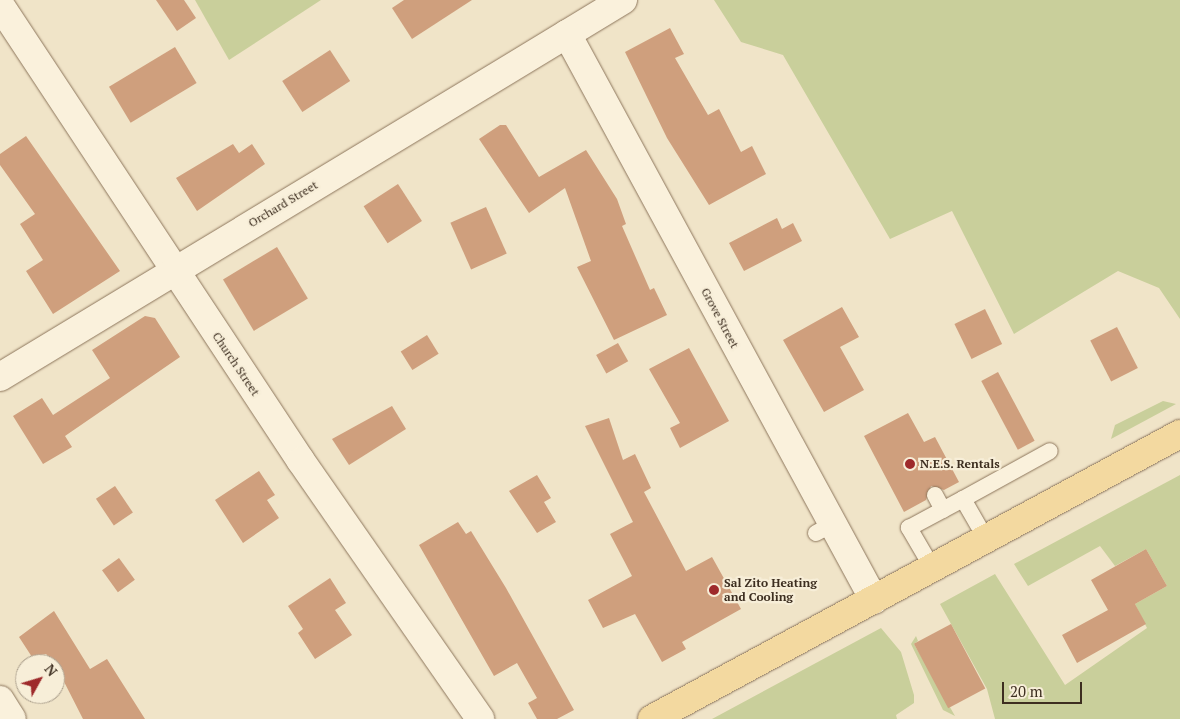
<!DOCTYPE html>
<style>
body{margin:0}
#map{position:relative;width:1180px;height:719px;overflow:hidden;background:#f0e4c8;font-family:"PT Serif",serif}
div>[style]{position:absolute}
.green>*{inset:0;background:#c9cf9b}
.building>*{inset:0;background:#cf9f7d;transform-origin:0 0}
.roads{filter:drop-shadow(0 0 1px #8d765c) drop-shadow(0 0 1px #8d765c)}
.lane>*{height:16px;margin:-8px;padding:0 8px;transform-origin:8px;border-radius:8px;background:#faf1dc}
.street>*{height:28px;margin:-14px;padding:0 14px;transform-origin:14px;border-radius:14px;background:#faf1dc}
.secondary>*{height:28px;margin:-14px;padding:0 14px;transform-origin:14px;border-radius:14px;background:#faf1dc}
.primary>*{height:28px;margin:-14px;padding:0 14px;transform-origin:14px;border-radius:14px;background:#f3d9a0}
.dots>*{width:14px;height:14px;translate:-50% -50%;box-sizing:border-box;border:2px solid #f7eed8;border-radius:50%}
span{translate:-50% -50%;white-space:nowrap;text-align:center;line-height:1.15;-webkit-text-stroke:4.5px #f7eed8;paint-order:stroke}
.street-label{font-size:12px;color:#3d2e20}
.poi-label{font-size:12px;color:#3d2e20;font-weight:700}
.left{translate:0 -50%;text-align:left}
.north{position:absolute;left:15px;top:654px;width:50px;height:50px;box-sizing:border-box;background:#f7eed8;border:1px solid #ada18e;border-radius:50%;rotate:51deg;font-size:14px;font-weight:700;line-height:20px;text-align:center;color:#3d2e20}
.north::after{content:'';display:block;margin:auto;width:18px;height:22px;background:#9e2a2b;clip-path:polygon(50% 0,100% 100%,50% 72%,0 100%)}
.scale{position:absolute;left:1002px;top:682px;width:80px;height:22px;box-sizing:border-box;border:2px solid #3d2e20;border-top:0;padding-left:6px;font-size:15px;line-height:18px;white-space:nowrap;color:#3d2e20;-webkit-text-stroke:4px #f7eed8;paint-order:stroke}
</style>
<div id="map">
<div class="green">
<div style="clip-path:polygon(195px 0,321px 0,229px 60px)"></div>
<div style="clip-path:polygon(714px 0,1180px 0,1180px 319px,1159px 288px,1118px 271px,1014px 334px,952px 211px,890px 239px,783px 55px,741px 42px)"></div>
<div style="clip-path:polygon(1163px 401px,1176px 404px,1111px 439px,1115px 425px)"></div>
<div style="clip-path:polygon(1180px 475px,1180px 719px,995px 719px,987px 689px,940px 604px,995px 574px,1065px 685px,1147px 628px,1135px 604px,1167px 586px,1146px 549px,1115px 566px,1100px 546px,1028px 586px,1014px 564px)"></div>
<div style="clip-path:polygon(881px 628px,901px 652px,914px 695px,914px 703px,896px 715px,897px 719px,712px 719px)"></div>
<div style="clip-path:polygon(916px 636px,918px 641px,914px 644px,955px 716px,943px 710px,911px 644px)"></div>
</div>
<div class="building">
<div style="clip-path:polygon(156px 0,184px 0,196px 18px,177px 31px)"></div>
<div style="clip-path:polygon(404px 0,472px 0,412px 39px,392px 8px)"></div>
<div style="clip-path:polygon(670px 28px,684px 54px,675px 58px,708px 115px,719px 109px,741px 152px,752px 146px,766px 174px,709px 205px,667px 138px,625px 52px)"></div>
<div style="left:175px;top:47px;width:42px;height:77px;rotate:59deg"></div>
<div style="left:330px;top:50px;width:37px;height:57px;rotate:57deg"></div>
<div style="clip-path:polygon(500px 125px,506px 125px,539px 177px,586px 150px,617px 199px,626px 224px,622px 226px,650px 290px,654px 288px,667px 315px,614px 340px,577px 267px,591px 261px,565px 188px,529px 213px,479px 139px)"></div>
<div style="clip-path:polygon(26px 136px,120px 271px,53px 314px,26px 271px,43px 260px,20px 224px,35px 214px,0 165px,0 154px)"></div>
<div style="clip-path:polygon(233px 144px,239px 153px,252px 144px,265px 164px,197px 211px,176px 178px)"></div>
<div style="left:398px;top:184px;width:44px;height:41px;rotate:57deg"></div>
<div style="left:486px;top:207px;width:51px;height:39px;rotate:66deg"></div>
<div style="clip-path:polygon(777px 218px,782px 229px,793px 223px,802px 241px,744px 271px,729px 243px)"></div>
<div style="left:277px;top:247px;width:60px;height:63px;rotate:59deg"></div>
<div style="clip-path:polygon(842px 307px,859px 337px,840px 347px,864px 390px,824px 412px,783px 340px)"></div>
<div style="left:985px;top:309px;width:39px;height:34px;rotate:64deg"></div>
<div style="clip-path:polygon(145px 316px,155px 318px,180px 357px,65px 436px,72px 447px,43px 464px,13px 416px,42px 398px,53px 415px,110px 378px,92px 350px)"></div>
<div style="left:1117px;top:327px;width:46px;height:30px;rotate:63deg"></div>
<div style="left:427px;top:335px;width:22px;height:31px;rotate:58deg"></div>
<div style="left:618px;top:343px;width:21px;height:25px;rotate:61deg"></div>
<div style="clip-path:polygon(689px 348px,729px 421px,680px 448px,670px 428px,680px 423px,649px 369px)"></div>
<div style="left:998px;top:372px;width:78px;height:19px;rotate:62deg"></div>
<div style="clip-path:polygon(392px 406px,406px 429px,349px 465px,332px 439px)"></div>
<div style="clip-path:polygon(908px 413px,924px 442px,935px 437px,959px 482px,944px 490px,931px 486px,926px 500px,904px 512px,864px 436px)"></div>
<div style="clip-path:polygon(609px 418px,623px 460px,635px 454px,651px 488px,644px 492px,686px 571px,712px 557px,741px 609px,682px 642px,686px 649px,662px 662px,635px 614px,603px 628px,588px 600px,632px 576px,610px 534px,633px 522px,585px 426px)"></div>
<div style="clip-path:polygon(259px 471px,275px 495px,267px 500px,279px 518px,243px 543px,215px 500px)"></div>
<div style="clip-path:polygon(537px 475px,551px 498px,544px 502px,556px 522px,537px 533px,509px 491px)"></div>
<div style="left:115px;top:486px;width:32px;height:23px;rotate:56deg"></div>
<div style="clip-path:polygon(458px 522px,466px 534px,471px 531px,506px 588px,574px 710px,557px 719px,537px 719px,528px 703px,537px 698px,517px 663px,494px 676px,419px 545px)"></div>
<div style="clip-path:polygon(1146px 549px,1167px 586px,1135px 604px,1146px 624px,1077px 663px,1062px 635px,1108px 610px,1091px 580px)"></div>
<div style="left:119px;top:558px;width:27px;height:21px;rotate:54deg"></div>
<div style="clip-path:polygon(330px 578px,346px 603px,335px 610px,352px 635px,315px 659px,298px 633px,303px 629px,288px 606px)"></div>
<div style="clip-path:polygon(54px 611px,90px 669px,107px 659px,145px 719px,83px 719px,55px 664px,46px 654px,32px 657px,19px 637px)"></div>
<div style="left:951px;top:624px;width:73px;height:42px;rotate:62deg"></div>
</div>
<div class="roads">
<div class="lane">
<div style="left:935px;top:495px;width:17px;rotate:62deg"></div>
<div style="left:963px;top:499px;width:99px;rotate:-28.9deg"></div>
<div style="left:816px;top:533px;width:17px;rotate:-28deg"></div>
<div style="left:933px;top:569px;width:48px;rotate:-120.3deg"></div>
<div style="left:909px;top:528px;width:61px;rotate:-28.2deg"></div>
<div style="left:963px;top:499px;width:46px;rotate:60.1deg"></div>
</div>
<div class="street">
<div style="left:623px;top:0;width:66px;rotate:148.7deg"></div>
<div style="left:567px;top:34px;width:644px;rotate:61.52deg"></div>
<div style="left:0;top:5px;width:546px;rotate:56.57deg"></div>
<div style="left:301px;top:461px;width:314px;rotate:55.2deg"></div>
<div style="left:0;top:700px;width:22px;rotate:58deg"></div>
</div>
<div class="secondary">
<div style="left:0;top:377px;width:663px;rotate:-31.17deg"></div>
</div>
<div class="primary">
<div style="left:652px;top:719px;width:600px;rotate:-28.36deg"></div>
</div>
</div>
<div class="dots">
<div style="left:910px;top:464px;background:#9e2a2b"></div>
<div style="left:714px;top:590px;background:#9e2a2b"></div>
</div>
<div class="street-label">
<span style="left:283px;top:204px;rotate:-31deg">Orchard Street</span>
<span style="left:720px;top:318px;rotate:62deg">Grove Street</span>
<span style="left:236px;top:364px;rotate:56deg">Church Street</span>
</div>
<div class="poi-label">
<span class="left" style="left:920px;top:464px">N.E.S. Rentals</span>
<span class="left" style="left:724px;top:590px">Sal Zito Heating<br>and Cooling</span>
</div>
<div class="north">N</div>
<div class="scale">20 m</div>
</div>
